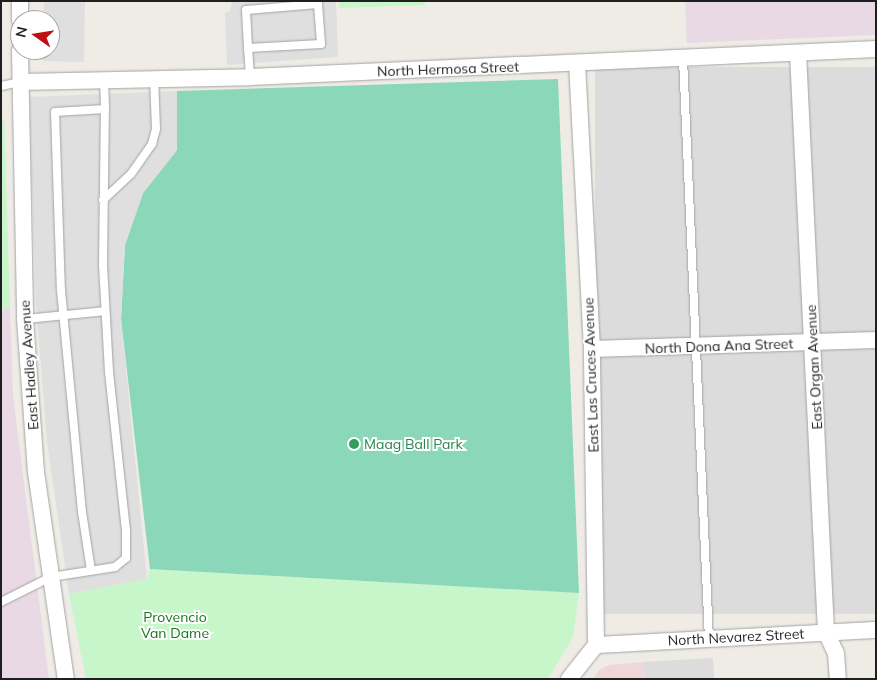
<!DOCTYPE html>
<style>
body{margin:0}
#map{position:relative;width:877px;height:680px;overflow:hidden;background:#efece6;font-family:Mulish,sans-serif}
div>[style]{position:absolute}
.residential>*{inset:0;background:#dddcdc;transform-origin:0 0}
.commercial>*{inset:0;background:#efd7d7}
.industrial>*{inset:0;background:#e8d9e5}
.park>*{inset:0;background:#c7f6ca}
.pitch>*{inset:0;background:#8ad8b9}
.parking>*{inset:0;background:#dfdfdf}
.roads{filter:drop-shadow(0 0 1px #a3a3a3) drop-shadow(0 0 1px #a3a3a3)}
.service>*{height:8px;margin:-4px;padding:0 4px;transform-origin:4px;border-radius:4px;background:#fff}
.minor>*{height:16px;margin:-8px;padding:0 8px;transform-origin:8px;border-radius:8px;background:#fff}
.dots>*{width:14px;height:14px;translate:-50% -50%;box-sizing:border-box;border:2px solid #fff;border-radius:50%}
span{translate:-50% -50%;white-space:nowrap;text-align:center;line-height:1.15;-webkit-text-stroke:4px #fff;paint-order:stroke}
.street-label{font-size:14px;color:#1f1f1f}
.leisure-label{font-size:14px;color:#27864d}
.left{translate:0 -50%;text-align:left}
.park-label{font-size:14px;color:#14761b}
.frame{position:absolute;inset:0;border:2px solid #1f1f1f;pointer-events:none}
.north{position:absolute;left:10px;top:10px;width:50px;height:50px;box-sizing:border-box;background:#fff;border:1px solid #a5a5a5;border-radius:50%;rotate:283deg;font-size:14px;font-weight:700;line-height:20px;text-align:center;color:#1f1f1f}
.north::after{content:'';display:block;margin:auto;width:18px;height:22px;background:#bf0f11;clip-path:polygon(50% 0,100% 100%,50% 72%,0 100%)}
</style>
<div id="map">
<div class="residential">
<div style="left:876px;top:67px;width:547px;height:281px;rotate:90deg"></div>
<div style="clip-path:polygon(713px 658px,714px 679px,645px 679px,643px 662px)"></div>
</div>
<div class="commercial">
<div style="clip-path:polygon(643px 662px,645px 679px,593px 679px,599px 670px,609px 665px)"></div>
</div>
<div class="industrial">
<div style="clip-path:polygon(685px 1px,876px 1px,876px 35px,687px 43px)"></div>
<div style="clip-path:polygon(10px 307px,13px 396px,49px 679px,1px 679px,1px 310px)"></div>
</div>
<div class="park">
<div style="clip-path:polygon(339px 1px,425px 1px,425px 5px,339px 8px)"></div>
<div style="clip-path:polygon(4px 119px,10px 307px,1px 310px,1px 120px)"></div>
<div style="clip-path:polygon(150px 569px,579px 593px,573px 637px,548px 679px,86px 679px,69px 594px,147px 579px)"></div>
</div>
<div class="pitch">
<div style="clip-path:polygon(558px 79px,579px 593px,150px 569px,121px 319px,125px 245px,143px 193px,177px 150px,177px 91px)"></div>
</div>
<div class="parking">
<div style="clip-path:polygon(44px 1px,85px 1px,84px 62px,43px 61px,43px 50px,50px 50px,50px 20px,43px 20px)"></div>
<div style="clip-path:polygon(232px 1px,336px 1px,338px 57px,227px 65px,225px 13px,230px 11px)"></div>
<div style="clip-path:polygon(177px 91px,177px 150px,143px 193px,125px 245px,121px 319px,147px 579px,69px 594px,47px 442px,36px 306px,29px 97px)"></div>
</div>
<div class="roads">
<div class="service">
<div style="left:248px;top:48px;width:73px;rotate:-3.1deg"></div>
<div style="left:321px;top:44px;width:40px;rotate:-94.3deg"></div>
<div style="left:318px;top:4px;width:72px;rotate:175.2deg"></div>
<div style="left:246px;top:10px;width:38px;rotate:87deg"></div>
<div style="left:248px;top:48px;width:29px;rotate:86deg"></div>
<div style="left:683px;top:58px;width:582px;rotate:87.44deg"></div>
<div style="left:104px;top:79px;width:30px;rotate:88deg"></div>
<div style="left:1px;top:86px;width:19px;rotate:-12deg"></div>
<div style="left:103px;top:200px;width:38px;rotate:-43deg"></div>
<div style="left:131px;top:174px;width:37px;rotate:-55deg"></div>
<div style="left:152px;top:144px;width:16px;rotate:-75deg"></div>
<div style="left:156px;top:129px;width:51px;rotate:-92.2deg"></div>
<div style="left:25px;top:319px;width:80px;rotate:-5.7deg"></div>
<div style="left:1px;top:602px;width:56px;rotate:-26.6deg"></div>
<div style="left:51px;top:577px;width:65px;rotate:-8.9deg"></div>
<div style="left:115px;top:567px;width:14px;rotate:-39deg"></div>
<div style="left:126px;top:558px;width:27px;rotate:-90deg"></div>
<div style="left:126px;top:531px;width:160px;rotate:-96.1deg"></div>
<div style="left:109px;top:372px;width:107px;rotate:-93.2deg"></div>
<div style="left:103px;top:265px;width:156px;rotate:-89.3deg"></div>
<div style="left:105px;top:109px;width:50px;rotate:176.6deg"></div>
<div style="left:55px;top:112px;width:178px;rotate:88.1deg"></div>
<div style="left:61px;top:290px;width:223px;rotate:84.6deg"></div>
<div style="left:82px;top:512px;width:59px;rotate:81.2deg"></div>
</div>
<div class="minor">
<div style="left:20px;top:20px;width:19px;rotate:-90deg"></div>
<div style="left:20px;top:50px;width:269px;rotate:88.9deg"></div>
<div style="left:25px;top:319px;width:153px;rotate:85.9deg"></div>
<div style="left:36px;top:472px;width:209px;rotate:81.8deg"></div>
<div style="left:798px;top:53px;width:580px;rotate:87.23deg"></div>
<div style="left:826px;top:632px;width:23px;rotate:65deg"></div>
<div style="left:836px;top:653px;width:26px;rotate:86deg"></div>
<div style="left:20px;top:82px;width:230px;rotate:-1.2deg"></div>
<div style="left:250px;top:77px;width:627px;rotate:-2.56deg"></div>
<div style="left:592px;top:349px;width:284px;rotate:-1.8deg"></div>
<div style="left:596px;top:645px;width:280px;rotate:-3.1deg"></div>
<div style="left:569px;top:679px;width:43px;rotate:-51.5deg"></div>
<div style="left:596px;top:645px;width:296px;rotate:-90.8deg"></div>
<div style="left:592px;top:349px;width:286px;rotate:-93deg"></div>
</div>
</div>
<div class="dots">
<div style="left:354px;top:444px;background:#2e9e5b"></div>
</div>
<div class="street-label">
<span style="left:448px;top:69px;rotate:-2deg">North Hermosa Street</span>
<span style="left:719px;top:346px;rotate:-2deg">North Dona Ana Street</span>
<span style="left:29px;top:365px;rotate:-94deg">East Hadley Avenue</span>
<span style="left:814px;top:367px;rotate:-93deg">East Organ Avenue</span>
<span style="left:591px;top:375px;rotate:-92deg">East Las Cruces Avenue</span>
<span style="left:736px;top:637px;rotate:-3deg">North Nevarez Street</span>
</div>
<div class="leisure-label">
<span class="left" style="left:364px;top:444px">Maag Ball Park</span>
</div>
<div class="park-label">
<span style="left:175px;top:625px">Provencio<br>Van Dame</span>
</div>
<div class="frame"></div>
<div class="north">N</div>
</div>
